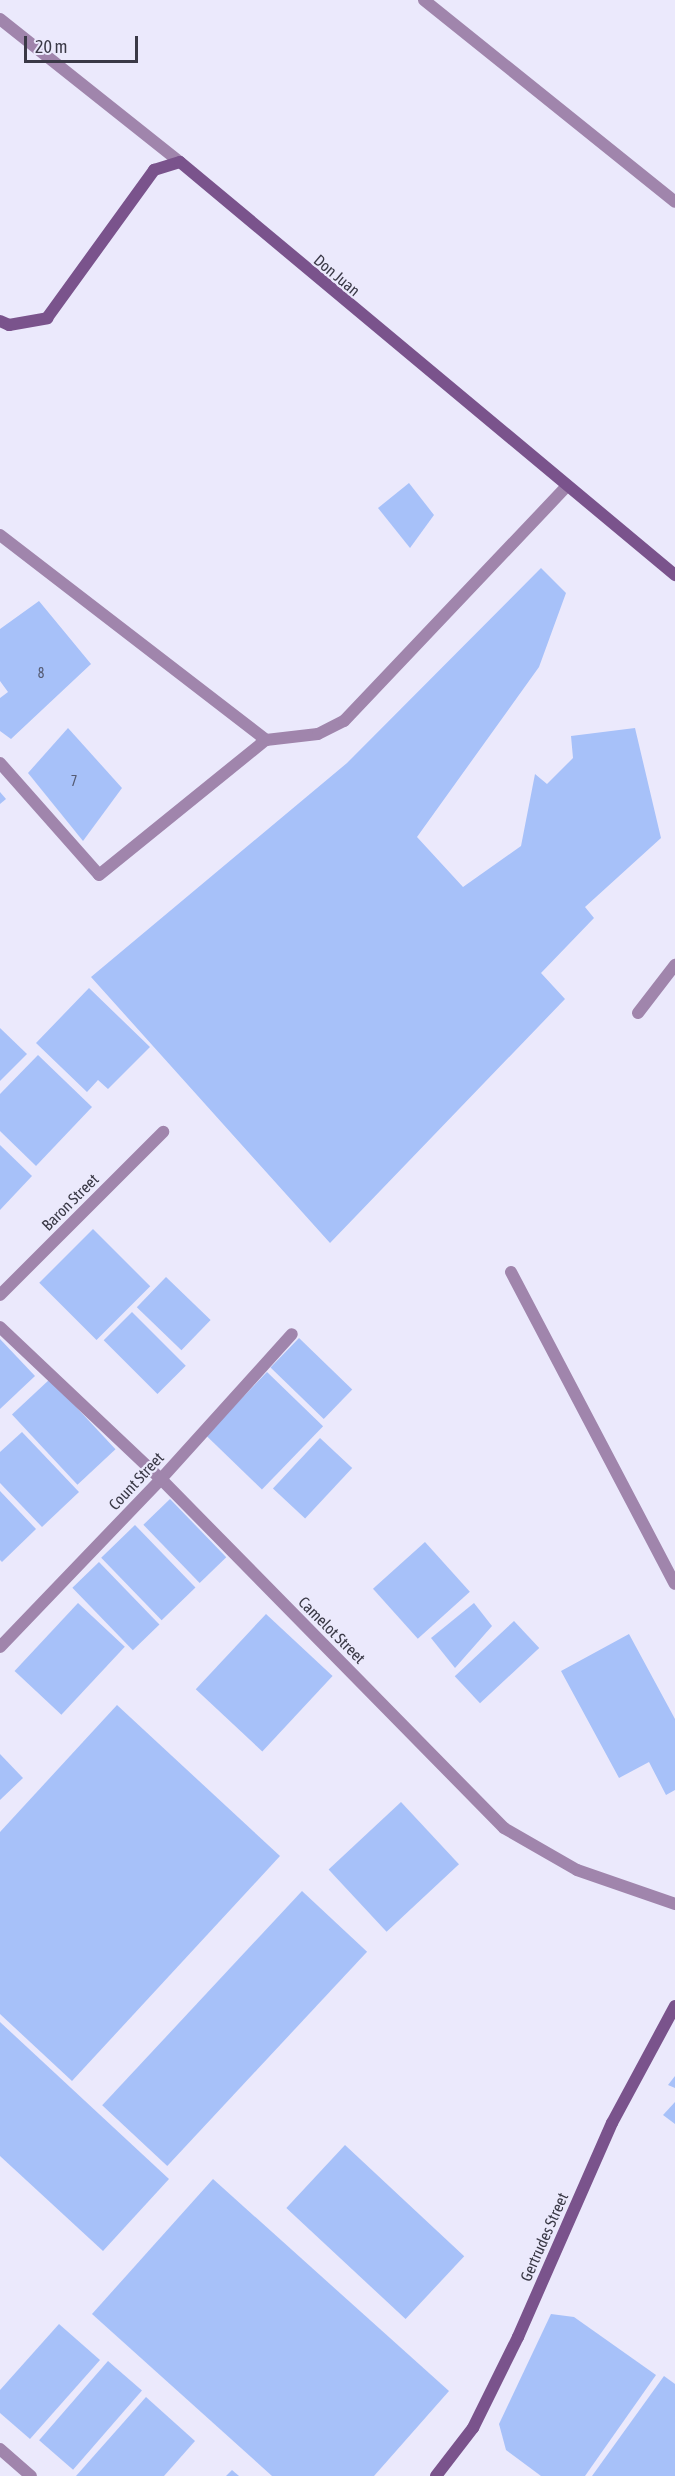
<!DOCTYPE html>
<style>
body{margin:0}
#map{position:relative;width:675px;height:2476px;overflow:hidden;background:#ebe9fc;font-family:"Asap Condensed",sans-serif}
div>[style]{position:absolute}
.building>*{inset:0;background:#a7c1f9;transform-origin:0 0}
.lane>*{height:12px;margin:-6px;padding:0 6px;transform-origin:6px;border-radius:6px;background:#a085ac}
.street>*{height:12px;margin:-6px;padding:0 6px;transform-origin:6px;border-radius:6px;background:#a085ac}
.secondary>*{height:12px;margin:-6px;padding:0 6px;transform-origin:6px;border-radius:6px;background:#7a538c}
span{translate:-50% -50%;white-space:nowrap;text-align:center;line-height:1.15;-webkit-text-stroke:4.5px #ebe9fc;paint-order:stroke}
.number-label{font-size:14px;color:#555b73}
.number-label span{-webkit-text-stroke-width:0}
.street-label{font-size:16px;color:#3a3946}
.scale{position:absolute;left:24px;top:36px;width:114px;height:27px;box-sizing:border-box;border:3px solid #3a3946;border-top:0;padding-left:8px;font-size:18px;line-height:21px;white-space:nowrap;color:#3a3946;-webkit-text-stroke:4px #ebe9fc;paint-order:stroke}
</style>
<div id="map">
<div class="building">
<div style="clip-path:polygon(409px 483px,434px 515px,410px 548px,378px 508px)"></div>
<div style="clip-path:polygon(541px 568px,566px 593px,539px 667px,417px 837px,463px 887px,521px 846px,535px 774px,547px 784px,573px 758px,571px 736px,635px 728px,661px 838px,585px 907px,594px 918px,541px 973px,565px 999px,330px 1243px,91px 977px,347px 763px)"></div>
<div style="clip-path:polygon(39px 601px,91px 664px,11px 739px,0 731px,0 698px,8px 692px,0 681px,0 629px)"></div>
<div style="clip-path:polygon(68px 728px,122px 788px,83px 841px,28px 773px)"></div>
<div style="clip-path:polygon(0 792px,6px 799px,0 804px)"></div>
<div style="clip-path:polygon(89px 988px,150px 1047px,108px 1089px,98px 1080px,87px 1092px,36px 1043px)"></div>
<div style="clip-path:polygon(0 1028px,27px 1054px,0 1081px)"></div>
<div style="clip-path:polygon(38px 1055px,92px 1107px,36px 1166px,0 1131px,0 1094px)"></div>
<div style="clip-path:polygon(0 1145px,32px 1176px,0 1210px)"></div>
<div style="left:93px;top:1229px;width:81px;height:76px;rotate:45deg"></div>
<div style="left:166px;top:1277px;width:62px;height:42px;rotate:44deg"></div>
<div style="left:132px;top:1312px;width:76px;height:40px;rotate:45deg"></div>
<div style="left:299px;top:1338px;width:74px;height:41px;rotate:44deg"></div>
<div style="clip-path:polygon(0 1339px,35px 1376px,0 1409px)"></div>
<div style="left:267px;top:1372px;width:78px;height:88px;rotate:44deg"></div>
<div style="left:50px;top:1379px;width:96px;height:52px;rotate:47deg"></div>
<div style="clip-path:polygon(22px 1432px,79px 1492px,42px 1527px,0 1483px,0 1452px)"></div>
<div style="left:320px;top:1438px;width:44px;height:69px;rotate:43deg"></div>
<div style="clip-path:polygon(0 1491px,36px 1529px,2px 1562px,0 1560px)"></div>
<div style="left:170px;top:1499px;width:81px;height:37px;rotate:46deg"></div>
<div style="left:135px;top:1525px;width:87px;height:47px;rotate:46deg"></div>
<div style="left:425px;top:1542px;width:67px;height:70px;rotate:48deg"></div>
<div style="left:99px;top:1562px;width:87px;height:37px;rotate:46deg"></div>
<div style="left:78px;top:1603px;width:64px;height:93px;rotate:43deg"></div>
<div style="clip-path:polygon(474px 1603px,492px 1626px,455px 1668px,431px 1638px)"></div>
<div style="left:266px;top:1614px;width:91px;height:103px;rotate:43deg"></div>
<div style="left:514px;top:1621px;width:37px;height:81px;rotate:47deg"></div>
<div style="clip-path:polygon(629px 1634px,675px 1719px,675px 1790px,666px 1795px,649px 1762px,619px 1778px,561px 1671px)"></div>
<div style="clip-path:polygon(117px 1705px,280px 1856px,72px 2081px,0 2014px,0 1832px)"></div>
<div style="clip-path:polygon(0 1754px,23px 1778px,0 1800px)"></div>
<div style="left:401px;top:1802px;width:85px;height:99px;rotate:47deg"></div>
<div style="left:302px;top:1891px;width:89px;height:293px;rotate:43deg"></div>
<div style="clip-path:polygon(0 2022px,169px 2179px,103px 2251px,0 2156px)"></div>
<div style="clip-path:polygon(675px 2076px,675px 2088px,668px 2085px)"></div>
<div style="clip-path:polygon(675px 2102px,675px 2124px,663px 2115px)"></div>
<div style="left:345px;top:2145px;width:163px;height:86px;rotate:43deg"></div>
<div style="clip-path:polygon(213px 2179px,449px 2391px,374px 2476px,272px 2476px,92px 2314px)"></div>
<div style="clip-path:polygon(551px 2314px,574px 2317px,656px 2375px,585px 2476px,541px 2476px,506px 2450px,499px 2424px)"></div>
<div style="clip-path:polygon(59px 2324px,100px 2360px,30px 2439px,0 2413px,0 2390px)"></div>
<div style="left:108px;top:2361px;width:45px;height:105px;rotate:41deg"></div>
<div style="clip-path:polygon(664px 2376px,675px 2384px,675px 2476px,592px 2476px)"></div>
<div style="clip-path:polygon(146px 2397px,195px 2441px,164px 2476px,76px 2476px)"></div>
<div style="clip-path:polygon(232px 2470px,239px 2476px,226px 2476px)"></div>
</div>
<div class="lane">
<div style="left:0;top:19px;width:230px;rotate:38.5deg"></div>
<div style="left:638px;top:1013px;width:61px;rotate:-52.4deg"></div>
</div>
<div class="street">
<div style="left:424px;top:0;width:322px;rotate:38.8deg"></div>
<div style="left:0;top:535px;width:336px;rotate:37.6deg"></div>
<div style="left:266px;top:740px;width:52px;rotate:-6.6deg"></div>
<div style="left:318px;top:734px;width:29px;rotate:-27deg"></div>
<div style="left:344px;top:721px;width:324px;rotate:-46.5deg"></div>
<div style="left:0;top:763px;width:149px;rotate:48.5deg"></div>
<div style="left:99px;top:875px;width:215px;rotate:-39deg"></div>
<div style="left:511px;top:1272px;width:352px;rotate:62.3deg"></div>
<div style="left:0;top:1295px;width:231px;rotate:-45deg"></div>
<div style="left:0;top:1327px;width:221px;rotate:43.4deg"></div>
<div style="left:161px;top:1479px;width:489px;rotate:45.5deg"></div>
<div style="left:504px;top:1828px;width:84px;rotate:29.9deg"></div>
<div style="left:577px;top:1870px;width:104px;rotate:19.1deg"></div>
<div style="left:0;top:1647px;width:233px;rotate:-46.2deg"></div>
<div style="left:161px;top:1479px;width:195px;rotate:-47.9deg"></div>
<div style="left:0;top:2449px;width:41px;rotate:41.1deg"></div>
</div>
<div class="secondary">
<div style="left:0;top:321px;width:10px;rotate:24deg"></div>
<div style="left:9px;top:325px;width:39px;rotate:-10deg"></div>
<div style="left:47px;top:318px;width:183px;rotate:-54.1deg"></div>
<div style="left:154px;top:170px;width:27px;rotate:-17deg"></div>
<div style="left:180px;top:162px;width:645px;rotate:39.84deg"></div>
<div style="left:436px;top:2476px;width:61px;rotate:-52.4deg"></div>
<div style="left:473px;top:2428px;width:102px;rotate:-63.7deg"></div>
<div style="left:518px;top:2337px;width:234px;rotate:-66.3deg"></div>
<div style="left:612px;top:2123px;width:133px;rotate:-61.7deg"></div>
</div>
<div class="number-label">
<span style="left:41px;top:673px">8</span>
<span style="left:74px;top:781px">7</span>
</div>
<div class="street-label">
<span style="left:337px;top:275px;rotate:40deg">Don Juan</span>
<span style="left:70px;top:1202px;rotate:-45deg">Baron Street</span>
<span style="left:136px;top:1481px;rotate:-47deg">Count Street</span>
<span style="left:332px;top:1630px;rotate:45deg">Camelot Street</span>
<span style="left:544px;top:2237px;rotate:-66deg">Gertrudes Street</span>
</div>
<div class="scale">20 m</div>
</div>
